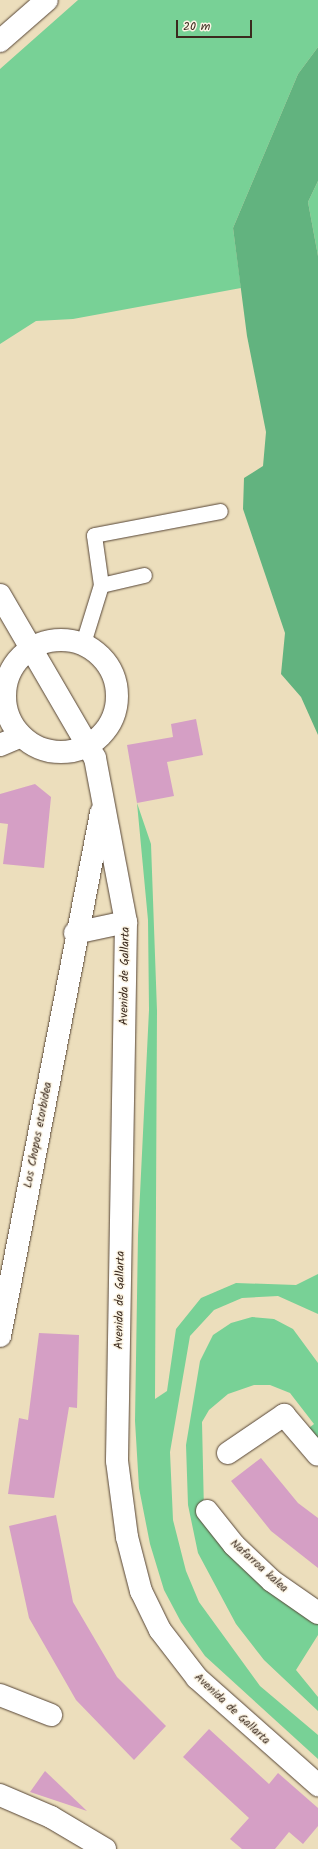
<!DOCTYPE html>
<style>
body{margin:0}
#map{position:relative;width:318px;height:1849px;overflow:hidden;background:#ecdebc;font-family:Kalam,sans-serif}
div>[style]{position:absolute}
.green>*{inset:0;background:#78d196}
.forest>*{inset:0;background:#62b37f}
.building>*{inset:0;background:#d59fc5}
.roads{filter:drop-shadow(0 0 1px #564536) drop-shadow(0 0 1px #564536)}
.service>*{height:15px;margin:-7.5px;padding:0 7.5px;transform-origin:7.5px;border-radius:7.5px;background:#fff}
.pedestrian>*{height:22px;margin:-11px;padding:0 11px;transform-origin:11px;border-radius:11px;background:#fff}
.minor>*{height:22px;margin:-11px;padding:0 11px;transform-origin:11px;border-radius:11px;background:#fff}
.minor>.ring{margin:-11px;padding:0;box-sizing:content-box;background:none;border:22px solid #fff;border-radius:50%}
.tertiary>*{height:22px;margin:-11px;padding:0 11px;transform-origin:11px;border-radius:11px;background:#fff}
span{translate:-50% -50%;white-space:nowrap;text-align:center;line-height:1.15;-webkit-text-stroke:3px #fcf5e5;paint-order:stroke}
.street-label{font-size:12px;color:#3b2a1e}
.scale{position:absolute;left:176px;top:20px;width:76px;height:18px;box-sizing:border-box;border:2px solid #3b2a1e;border-top:0;padding-left:5px;font-size:12px;line-height:14px;white-space:nowrap;color:#3b2a1e;-webkit-text-stroke:3px #fcf5e5;paint-order:stroke}
</style>
<div id="map">
<div class="green">
<div style="clip-path:polygon(78px 0,318px 0,318px 47px,298px 74px,233px 228px,241px 288px,73px 319px,36px 321px,0 344px,0 69px)"></div>
<div style="clip-path:polygon(318px 181px,318px 256px,308px 202px)"></div>
<div style="clip-path:polygon(137px 803px,151px 844px,157px 1011px,155px 1399px,167px 1391px,176px 1329px,201px 1298px,236px 1283px,296px 1285px,318px 1274px,318px 1314px,278px 1296px,242px 1298px,214px 1310px,190px 1336px,170px 1452px,173px 1520px,186px 1571px,199px 1602px,260px 1686px,318px 1735px,318px 1759px,205px 1656px,181px 1622px,164px 1590px,150px 1544px,139px 1488px,135px 1421px,138px 1235px,149px 1010px,148px 920px)"></div>
<div style="clip-path:polygon(252px 1317px,274px 1319px,293px 1329px,318px 1363px,318px 1438px,309px 1428px,314px 1424px,290px 1393px,270px 1385px,254px 1385px,228px 1394px,209px 1410px,202px 1422px,204px 1512px,318px 1617px,318px 1635px,296px 1670px,318px 1697px,318px 1711px,264px 1660px,236px 1624px,198px 1553px,188px 1505px,186px 1445px,200px 1361px,213px 1335px,231px 1323px)"></div>
</div>
<div class="forest">
<div style="clip-path:polygon(318px 47px,318px 181px,308px 202px,318px 256px,318px 735px,301px 697px,281px 674px,285px 633px,243px 509px,244px 478px,263px 466px,266px 432px,247px 336px,233px 228px,298px 74px)"></div>
</div>
<div class="building">
<div style="clip-path:polygon(196px 719px,203px 755px,167px 762px,174px 796px,137px 803px,127px 745px,173px 737px,171px 724px)"></div>
<div style="clip-path:polygon(35px 784px,51px 797px,44px 868px,3px 864px,8px 824px,0 823px,0 794px)"></div>
<div style="clip-path:polygon(39px 1333px,79px 1335px,77px 1408px,69px 1407px,54px 1498px,8px 1494px,19px 1418px,28px 1420px)"></div>
<div style="clip-path:polygon(261px 1458px,298px 1503px,318px 1518px,318px 1568px,271px 1531px,231px 1481px)"></div>
<div style="clip-path:polygon(56px 1515px,73px 1602px,117px 1677px,166px 1726px,134px 1760px,76px 1700px,29px 1618px,9px 1526px)"></div>
<div style="clip-path:polygon(209px 1729px,269px 1784px,278px 1773px,318px 1808px,318px 1826px,303px 1844px,289px 1832px,275px 1849px,242px 1849px,230px 1839px,249px 1818px,183px 1757px)"></div>
<div style="clip-path:polygon(45px 1771px,87px 1811px,30px 1792px)"></div>
</div>
<div class="roads">
<div class="service">
<div style="left:101px;top:585px;width:44px;rotate:-13.1deg"></div>
<div style="left:83px;top:643px;width:61px;rotate:-72.8deg"></div>
<div style="left:101px;top:585px;width:50px;rotate:-98deg"></div>
<div style="left:94px;top:535px;width:128px;rotate:-10.8deg"></div>
<div style="left:0;top:691px;width:5px;rotate:-22deg"></div>
</div>
<div class="pedestrian">
<div style="left:207px;top:1511px;width:43px;rotate:51.5deg"></div>
<div style="left:234px;top:1545px;width:52px;rotate:43.5deg"></div>
<div style="left:272px;top:1581px;width:56px;rotate:34.8deg"></div>
<div style="left:0;top:1795px;width:56px;rotate:23.3deg"></div>
<div style="left:51px;top:1817px;width:63px;rotate:30.7deg"></div>
</div>
<div class="minor">
<div style="left:0;top:41px;width:62px;rotate:-41.1deg"></div>
<div class="ring" style="left:5px;top:640px;width:90px;height:90px"></div>
<div style="left:0;top:745px;width:23px;rotate:-23deg"></div>
<div style="left:228px;top:1453px;width:68px;rotate:-34.2deg"></div>
<div style="left:284px;top:1415px;width:52px;rotate:49.6deg"></div>
<div style="left:0;top:1695px;width:55px;rotate:21.4deg"></div>
</div>
<div class="tertiary">
<div style="left:0;top:595px;width:189px;rotate:59.8deg"></div>
<div style="left:95px;top:758px;width:167px;rotate:79.3deg"></div>
<div style="left:126px;top:922px;width:539px;rotate:90.96deg"></div>
<div style="left:117px;top:1461px;width:77px;rotate:82.5deg"></div>
<div style="left:127px;top:1537px;width:56px;rotate:75.5deg"></div>
<div style="left:141px;top:1591px;width:43px;rotate:64deg"></div>
<div style="left:160px;top:1630px;width:61px;rotate:52.4deg"></div>
<div style="left:197px;top:1678px;width:162px;rotate:41.5deg"></div>
<div style="left:75px;top:933px;width:52px;rotate:-12.2deg"></div>
<div style="left:0;top:1336px;width:533px;rotate:-79.07deg"></div>
</div>
</div>
<div class="street-label">
<span style="left:125px;top:976px;rotate:-89deg">Avenida de Gallarta</span>
<span style="left:38px;top:1135px;rotate:-79deg">Los Chopos etorbidea</span>
<span style="left:120px;top:1300px;rotate:-89deg">Avenida de Gallarta</span>
<span style="left:259px;top:1566px;rotate:42deg">Nafarroa kalea</span>
<span style="left:232px;top:1709px;rotate:43deg">Avenida de Gallarta</span>
</div>
<div class="scale">20 m</div>
</div>
